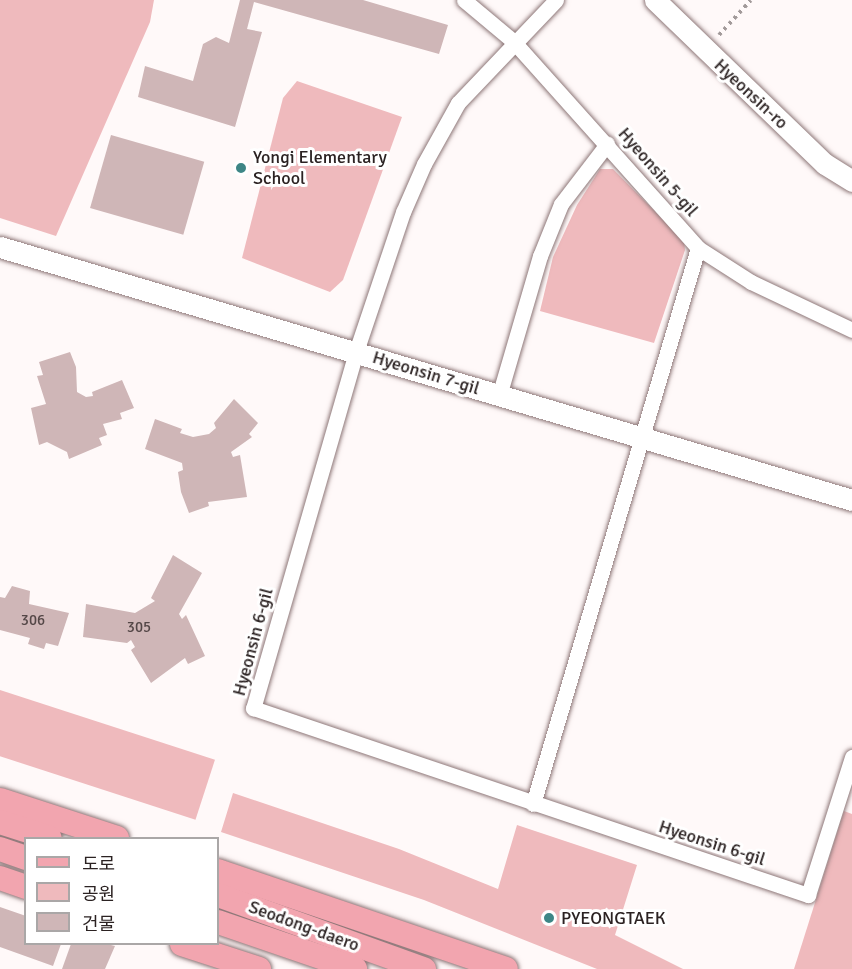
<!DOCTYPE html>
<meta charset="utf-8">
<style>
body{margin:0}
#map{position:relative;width:852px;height:969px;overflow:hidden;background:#fff9f9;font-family:Signika,"Noto Sans KR",sans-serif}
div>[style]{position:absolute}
.green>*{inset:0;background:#efbabd;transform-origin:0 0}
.building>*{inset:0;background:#cfb6b7;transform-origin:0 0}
.path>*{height:4px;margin-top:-2px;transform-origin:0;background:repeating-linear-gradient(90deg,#a29a9a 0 3px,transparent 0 7.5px)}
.roads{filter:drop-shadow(0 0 2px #8e7778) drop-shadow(0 0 2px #8e7778)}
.street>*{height:15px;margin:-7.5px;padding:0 7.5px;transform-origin:7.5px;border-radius:7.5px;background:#fff}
.secondary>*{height:21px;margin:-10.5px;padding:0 10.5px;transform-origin:10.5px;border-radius:10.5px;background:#fff}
.primary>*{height:24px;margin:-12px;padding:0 12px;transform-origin:12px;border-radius:12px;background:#f2a5af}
.dots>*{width:16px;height:16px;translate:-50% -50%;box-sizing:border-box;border:3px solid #fff;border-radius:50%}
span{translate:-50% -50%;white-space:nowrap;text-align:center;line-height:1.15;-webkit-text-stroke:6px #fff;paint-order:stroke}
.number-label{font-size:15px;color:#544747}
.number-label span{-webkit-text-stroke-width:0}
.street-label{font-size:18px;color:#2b2222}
.poi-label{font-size:18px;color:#2b2222}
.left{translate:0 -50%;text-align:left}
.legend{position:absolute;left:24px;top:837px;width:195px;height:108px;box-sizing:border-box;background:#fff;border:2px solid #aaa7a7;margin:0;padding:8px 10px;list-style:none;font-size:18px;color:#2b2222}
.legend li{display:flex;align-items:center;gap:12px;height:30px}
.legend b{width:30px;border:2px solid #aaa7a7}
</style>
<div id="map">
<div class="green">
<div style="clip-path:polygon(0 0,154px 0,150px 22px,56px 236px,0 218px)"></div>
<div style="clip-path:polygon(297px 81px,402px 117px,343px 280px,330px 292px,242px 258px,283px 98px)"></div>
<div style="clip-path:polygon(600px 169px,613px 169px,684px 241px,685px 250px,654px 343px,540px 311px,553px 257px,577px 205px)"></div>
<div style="left:0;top:690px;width:226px;height:63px;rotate:18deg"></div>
<div style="clip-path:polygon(233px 793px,399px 849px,498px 889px,517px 825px,637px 865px,615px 935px,683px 969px,597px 969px,424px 900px,221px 832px)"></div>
<div style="clip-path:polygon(844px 811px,852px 814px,852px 969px,794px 969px)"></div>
</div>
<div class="building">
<div style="clip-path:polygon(240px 0,363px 0,448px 25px,439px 54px,254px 2px,247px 29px,262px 32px,235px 127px,138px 97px,145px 66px,193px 81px,203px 44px,216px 37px,229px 43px)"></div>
<div style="left:111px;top:135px;width:97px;height:76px;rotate:16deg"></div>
<div style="clip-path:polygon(70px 352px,76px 367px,77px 392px,86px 397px,93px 396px,92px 392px,122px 380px,134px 408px,120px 413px,122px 419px,103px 424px,107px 435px,99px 438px,102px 445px,69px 459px,67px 452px,47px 442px,39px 445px,31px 408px,46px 404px,37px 376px,43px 375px,39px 362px)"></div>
<div style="clip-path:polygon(234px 399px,258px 423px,249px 434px,252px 437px,231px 452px,233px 457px,240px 455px,247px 497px,208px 502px,209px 506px,189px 513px,181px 492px,178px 472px,183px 470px,182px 463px,145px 449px,155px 419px,182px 429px,180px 433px,193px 437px,209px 434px,216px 428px,214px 423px)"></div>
<div style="clip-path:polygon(173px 555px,202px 573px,179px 614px,182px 619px,186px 615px,205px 656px,188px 664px,185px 658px,151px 683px,131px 650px,135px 647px,131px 640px,127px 643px,83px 637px,86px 604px,135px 613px,155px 601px,151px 598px)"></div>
<div style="clip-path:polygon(12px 586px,30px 591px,29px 604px,69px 613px,58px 646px,46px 643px,44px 649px,28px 644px,30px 638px,0 630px,0 597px,5px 598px)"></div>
<div style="clip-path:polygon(0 907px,26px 916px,26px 944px,61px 944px,53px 966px,0 947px)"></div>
<div style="clip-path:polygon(71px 944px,107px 944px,115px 946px,105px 969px,62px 969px)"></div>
</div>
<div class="path">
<div style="left:719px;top:35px;width:47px;rotate:-47.6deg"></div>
</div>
<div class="roads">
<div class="street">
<div style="left:464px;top:0;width:65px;rotate:40deg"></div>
<div style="left:514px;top:42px;width:276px;rotate:48.2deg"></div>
<div style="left:698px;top:248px;width:63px;rotate:32.7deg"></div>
<div style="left:751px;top:282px;width:112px;rotate:25.4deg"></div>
<div style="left:556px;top:0;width:142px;rotate:133.6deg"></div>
<div style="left:458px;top:103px;width:70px;rotate:119.1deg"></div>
<div style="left:424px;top:164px;width:52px;rotate:113.6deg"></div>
<div style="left:403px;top:212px;width:148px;rotate:108.6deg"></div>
<div style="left:356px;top:352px;width:371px;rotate:106.1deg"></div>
<div style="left:253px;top:708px;width:586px;rotate:18.62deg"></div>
<div style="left:808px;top:895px;width:145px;rotate:-72.3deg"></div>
<div style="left:499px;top:396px;width:146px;rotate:-73.7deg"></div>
<div style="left:540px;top:256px;width:56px;rotate:-68deg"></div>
<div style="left:561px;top:204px;width:76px;rotate:-52.5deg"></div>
<div style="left:533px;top:804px;width:580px;rotate:-73.47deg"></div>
</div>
<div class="secondary">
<div style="left:655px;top:0;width:236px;rotate:44deg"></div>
<div style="left:825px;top:164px;width:32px;rotate:32deg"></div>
<div style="left:0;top:247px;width:889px;rotate:16.54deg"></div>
</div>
<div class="primary">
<div style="left:0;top:800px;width:123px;rotate:18deg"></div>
<div style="left:0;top:822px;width:52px;rotate:17.7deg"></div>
<div style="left:0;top:849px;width:28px;rotate:19deg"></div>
<div style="left:218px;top:871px;width:304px;rotate:18.8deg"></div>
<div style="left:0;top:878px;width:28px;rotate:19deg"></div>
<div style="left:218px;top:895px;width:219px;rotate:19.8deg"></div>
<div style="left:218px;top:922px;width:145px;rotate:18.9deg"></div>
<div style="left:182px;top:944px;width:81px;rotate:18deg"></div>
</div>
</div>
<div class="dots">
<div style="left:241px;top:168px;background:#3e8686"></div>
<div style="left:549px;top:918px;background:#3e8686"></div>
</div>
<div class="number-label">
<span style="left:33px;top:621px">306</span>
<span style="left:139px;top:628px">305</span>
</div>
<div class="street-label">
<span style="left:751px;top:94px;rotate:43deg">Hyeonsin-ro</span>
<span style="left:658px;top:172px;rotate:49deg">Hyeonsin 5-gil</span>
<span style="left:426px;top:373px;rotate:17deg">Hyeonsin 7-gil</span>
<span style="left:253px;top:642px;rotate:-75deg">Hyeonsin 6-gil</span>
<span style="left:712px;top:843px;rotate:18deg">Hyeonsin 6-gil</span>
<span style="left:304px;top:926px;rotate:20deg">Seodong-daero</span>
</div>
<div class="poi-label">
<span class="left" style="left:253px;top:168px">Yongi Elementary<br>School</span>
<span class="left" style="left:561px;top:918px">PYEONGTAEK</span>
</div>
<ul class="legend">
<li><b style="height:8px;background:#f2a5af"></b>도로</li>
<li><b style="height:16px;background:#efbabd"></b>공원</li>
<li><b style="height:16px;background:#cfb6b7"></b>건물</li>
</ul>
</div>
